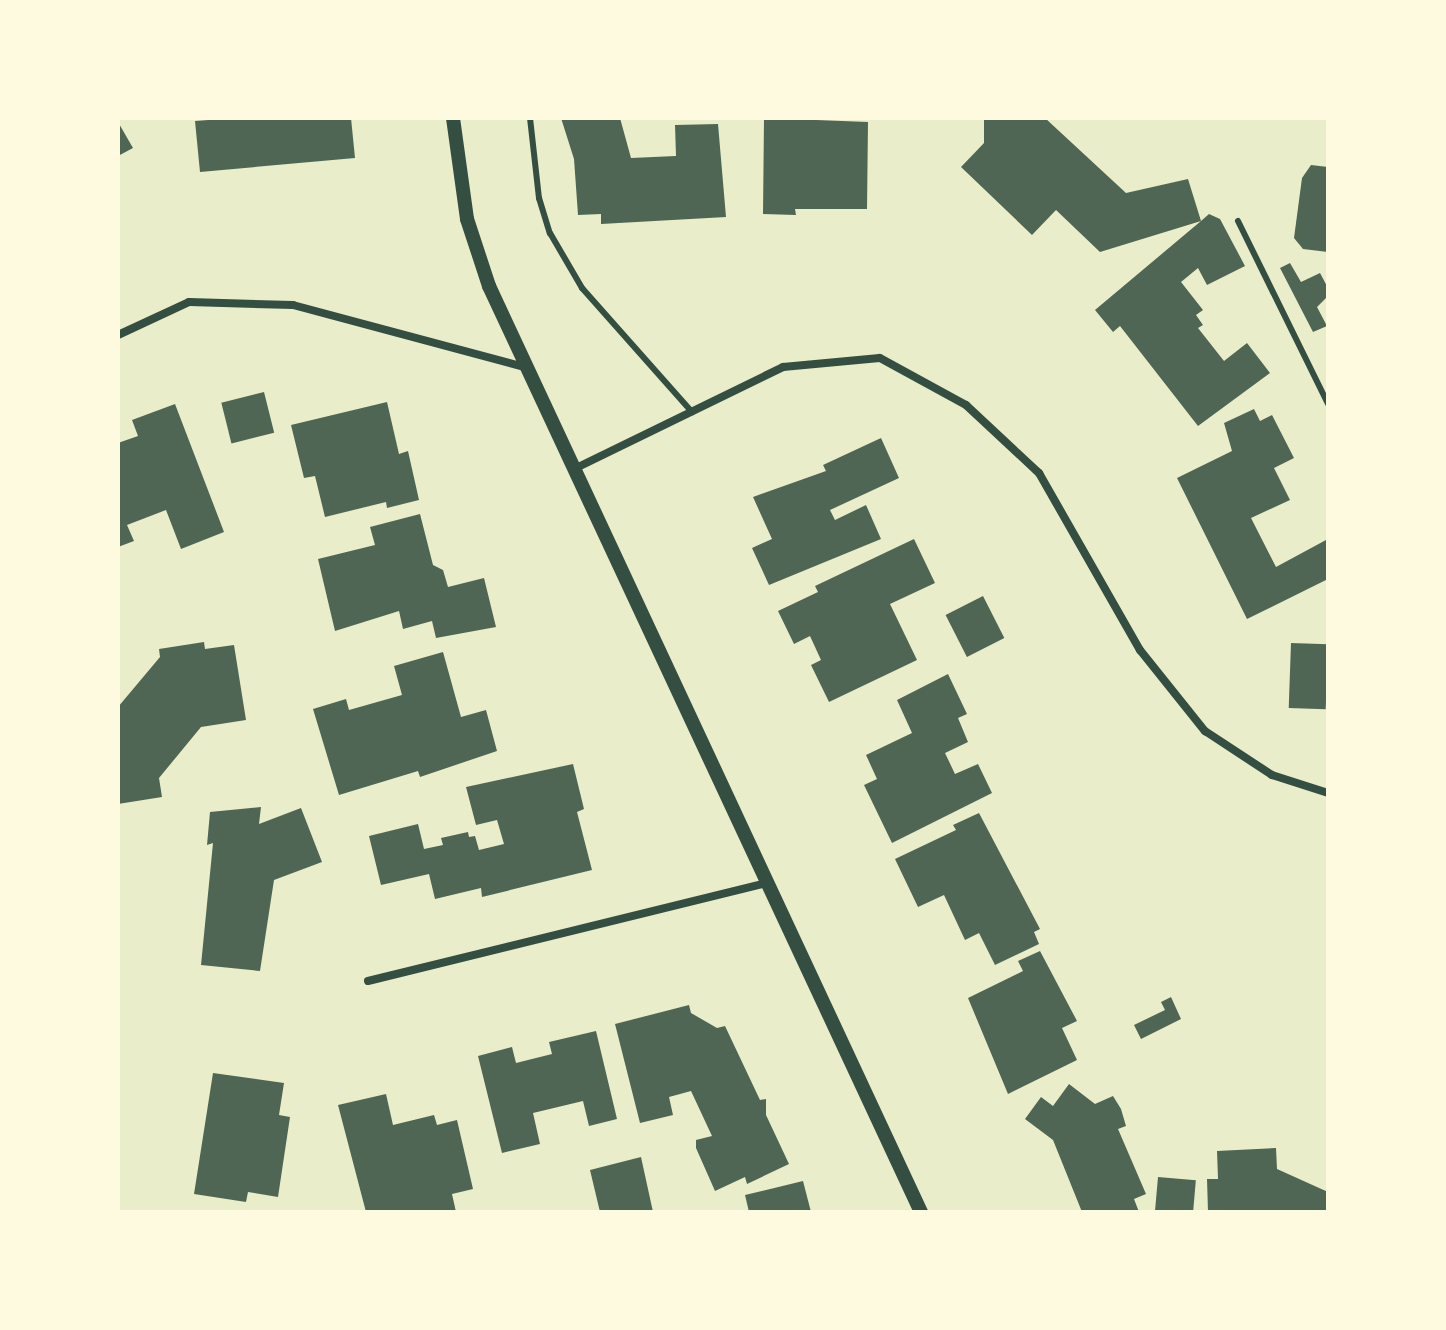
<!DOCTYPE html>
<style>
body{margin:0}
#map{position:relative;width:1446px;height:1330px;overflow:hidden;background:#e9edc9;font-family:"DM Sans",sans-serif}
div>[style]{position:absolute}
.building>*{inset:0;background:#4f6655;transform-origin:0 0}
.service>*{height:6px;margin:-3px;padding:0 3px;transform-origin:3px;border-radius:3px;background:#344e41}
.minor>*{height:8px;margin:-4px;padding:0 4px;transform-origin:4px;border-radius:4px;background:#344e41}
.tertiary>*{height:14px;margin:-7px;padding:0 7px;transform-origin:7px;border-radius:7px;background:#344e41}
span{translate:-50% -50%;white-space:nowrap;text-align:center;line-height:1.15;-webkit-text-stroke:8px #fefae0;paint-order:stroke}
.frame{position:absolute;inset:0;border:120px solid #fefae0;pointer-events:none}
</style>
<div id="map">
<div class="building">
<div style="clip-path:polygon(235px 118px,351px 118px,355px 158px,200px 172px,195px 121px)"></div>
<div style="clip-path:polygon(561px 118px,620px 118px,631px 158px,676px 156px,675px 125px,718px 124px,726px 217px,601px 224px,601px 214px,578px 215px,574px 159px)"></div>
<div style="clip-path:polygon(764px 118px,868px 122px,867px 209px,795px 209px,796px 215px,763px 214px)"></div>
<div style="clip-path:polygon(984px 118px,1045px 118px,1126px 193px,1188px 179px,1201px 221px,1209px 214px,1220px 219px,1245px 266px,1207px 285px,1198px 268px,1181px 282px,1203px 310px,1196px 315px,1203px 325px,1198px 328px,1224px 361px,1247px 343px,1270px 373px,1198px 426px,1120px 326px,1113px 332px,1095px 310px,1201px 221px,1100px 252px,1056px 210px,1032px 235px,961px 167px,984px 143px)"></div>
<div style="clip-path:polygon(118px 122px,133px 148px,118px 156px)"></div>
<div style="clip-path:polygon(1311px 165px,1328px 167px,1328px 252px,1303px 249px,1294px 238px,1302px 178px)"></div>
<div style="clip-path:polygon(1290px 263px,1301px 282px,1320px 273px,1328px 288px,1328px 296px,1317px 307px,1327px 326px,1313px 332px,1280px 268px)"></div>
<div style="left:264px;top:392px;width:42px;height:44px;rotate:76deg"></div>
<div style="clip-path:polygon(387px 402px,399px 454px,408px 451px,419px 500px,387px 508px,386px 502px,325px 517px,315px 476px,304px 478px,291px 425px)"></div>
<div style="clip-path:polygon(175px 404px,224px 532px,181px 549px,166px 510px,127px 525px,134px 541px,118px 547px,118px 443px,138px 436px,132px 420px)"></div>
<div style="clip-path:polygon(1254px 409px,1260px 421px,1272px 415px,1294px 458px,1274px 468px,1290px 500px,1251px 518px,1276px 567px,1326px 540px,1328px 579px,1247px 619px,1177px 478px,1232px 451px,1224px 423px)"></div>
<div style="clip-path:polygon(881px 438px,899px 478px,830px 510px,835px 520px,866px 505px,881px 539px,769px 585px,752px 548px,772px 539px,753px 497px,826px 471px,823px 465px)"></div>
<div style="clip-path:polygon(420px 514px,433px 565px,443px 570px,448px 587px,484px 578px,496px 627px,436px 638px,432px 621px,403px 629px,399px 611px,335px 631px,318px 559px,375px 545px,370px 527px)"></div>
<div style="clip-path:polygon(914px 539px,935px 583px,890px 604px,917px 660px,829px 702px,811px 665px,821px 660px,810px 636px,794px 644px,778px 611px,818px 592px,815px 586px)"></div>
<div style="left:983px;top:596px;width:47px;height:42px;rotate:63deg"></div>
<div style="clip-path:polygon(204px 642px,205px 649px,234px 645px,246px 720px,201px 727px,159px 778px,162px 797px,118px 804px,118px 707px,160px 657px,159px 649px)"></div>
<div style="left:1291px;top:643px;width:37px;height:65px;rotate:2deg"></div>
<div style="clip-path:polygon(443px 652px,461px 717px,486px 710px,497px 751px,420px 777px,418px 771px,339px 795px,313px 709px,346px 699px,349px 710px,402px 695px,394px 666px)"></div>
<div style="clip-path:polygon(948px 674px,967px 714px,958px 718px,968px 742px,945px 753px,955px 774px,978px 764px,992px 793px,892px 843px,864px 785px,877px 779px,866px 755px,912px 733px,897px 700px)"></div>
<div style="clip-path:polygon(573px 764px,584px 809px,577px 812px,592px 870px,482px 897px,481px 888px,435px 899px,429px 874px,381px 885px,369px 836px,418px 824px,424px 849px,443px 845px,441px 838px,468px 832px,469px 837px,475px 836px,479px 850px,504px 844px,497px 820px,476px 825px,466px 787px)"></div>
<div style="clip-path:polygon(261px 807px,259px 824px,301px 808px,322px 862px,274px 880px,260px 971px,201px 965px,213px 843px,207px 845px,210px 812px)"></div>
<div style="clip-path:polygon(979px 813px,1040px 929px,1034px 932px,1039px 944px,995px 965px,979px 933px,965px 940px,944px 895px,918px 907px,895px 859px,956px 830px,953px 825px)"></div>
<div style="clip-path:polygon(1040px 951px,1077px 1021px,1062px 1028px,1077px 1060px,1008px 1094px,968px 998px,1023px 971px,1018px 961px)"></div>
<div style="clip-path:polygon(1171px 997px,1181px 1019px,1141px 1039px,1134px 1025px,1165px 1010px,1161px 1002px)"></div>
<div style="clip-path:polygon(689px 1005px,691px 1013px,717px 1028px,725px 1026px,760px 1100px,766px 1099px,766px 1115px,789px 1164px,747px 1184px,745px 1177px,715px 1191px,696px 1148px,696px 1140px,712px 1136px,691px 1091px,669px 1097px,673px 1115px,640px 1123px,615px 1024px)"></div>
<div style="clip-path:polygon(596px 1031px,617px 1119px,589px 1126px,583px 1101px,533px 1113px,540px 1144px,502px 1153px,478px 1056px,512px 1047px,516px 1063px,552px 1054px,549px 1042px)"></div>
<div style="clip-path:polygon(213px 1073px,284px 1083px,279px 1115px,290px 1117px,278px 1197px,248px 1192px,246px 1202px,194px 1194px)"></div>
<div style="clip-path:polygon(1069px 1084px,1095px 1104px,1113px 1096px,1121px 1109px,1126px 1126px,1118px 1129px,1146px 1194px,1134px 1199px,1139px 1212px,1082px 1212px,1053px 1140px,1025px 1119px,1041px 1097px,1053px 1106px)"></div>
<div style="clip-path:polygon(386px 1094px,393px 1125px,434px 1115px,437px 1125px,457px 1120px,473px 1189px,452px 1194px,456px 1212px,366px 1212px,338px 1105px)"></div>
<div style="clip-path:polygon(1276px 1148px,1277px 1169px,1328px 1192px,1328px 1212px,1208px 1212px,1207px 1179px,1218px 1179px,1217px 1151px)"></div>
<div style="clip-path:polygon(641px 1157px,653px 1212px,600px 1212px,590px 1170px)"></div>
<div style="left:1158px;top:1177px;width:38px;height:35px;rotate:5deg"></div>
<div style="clip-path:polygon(803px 1181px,811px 1212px,749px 1212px,745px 1195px)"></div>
</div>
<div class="service">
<div style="left:530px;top:118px;width:81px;rotate:83.6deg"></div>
<div style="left:539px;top:198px;width:37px;rotate:73deg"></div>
<div style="left:550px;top:233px;width:64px;rotate:59.8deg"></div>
<div style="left:582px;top:288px;width:166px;rotate:48.4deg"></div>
<div style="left:1238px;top:221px;width:204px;rotate:63.8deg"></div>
</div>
<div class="minor">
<div style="left:118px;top:335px;width:78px;rotate:-24.9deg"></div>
<div style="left:189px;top:302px;width:104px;rotate:1.7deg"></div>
<div style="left:293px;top:305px;width:239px;rotate:15deg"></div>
<div style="left:574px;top:469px;width:233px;rotate:-26deg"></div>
<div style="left:783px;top:367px;width:97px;rotate:-5.3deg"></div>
<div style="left:880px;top:358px;width:98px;rotate:28.7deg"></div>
<div style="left:966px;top:405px;width:100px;rotate:43deg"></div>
<div style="left:1039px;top:473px;width:204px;rotate:60.3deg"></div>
<div style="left:1140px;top:650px;width:104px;rotate:51.3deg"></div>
<div style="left:1205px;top:731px;width:80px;rotate:33.3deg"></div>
<div style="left:1272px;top:775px;width:59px;rotate:17.8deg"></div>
<div style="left:368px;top:981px;width:412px;rotate:-13.8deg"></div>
</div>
<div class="tertiary">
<div style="left:453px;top:118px;width:102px;rotate:82.1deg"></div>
<div style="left:467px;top:219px;width:71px;rotate:71.8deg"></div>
<div style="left:489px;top:286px;width:1022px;rotate:64.99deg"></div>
</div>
<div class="frame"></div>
</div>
